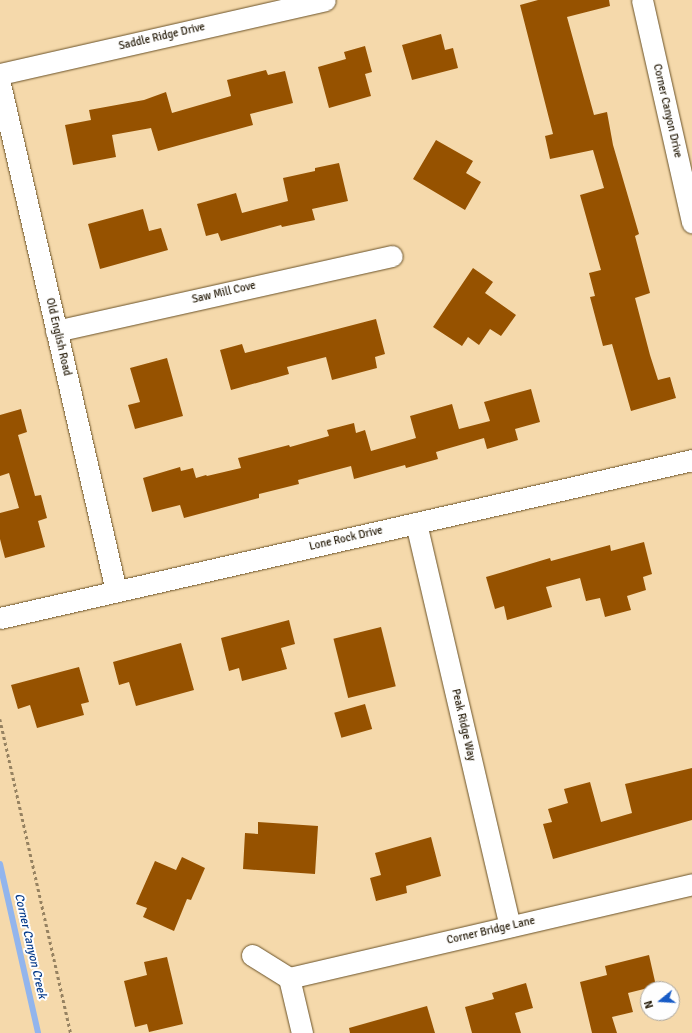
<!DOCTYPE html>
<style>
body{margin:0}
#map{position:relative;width:692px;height:1033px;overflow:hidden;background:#f5d9ab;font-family:Signika,sans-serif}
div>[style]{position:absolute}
.stream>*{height:6px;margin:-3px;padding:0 3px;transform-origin:3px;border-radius:3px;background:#92b5ed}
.building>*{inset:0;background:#965200;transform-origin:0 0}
.path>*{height:2.5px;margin-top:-1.25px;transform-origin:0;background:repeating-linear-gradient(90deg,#968261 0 3px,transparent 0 6px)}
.roads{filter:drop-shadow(0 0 1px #6a5228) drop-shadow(0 0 1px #6a5228)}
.minor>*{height:21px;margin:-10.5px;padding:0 10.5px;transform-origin:10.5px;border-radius:10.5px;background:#fff}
span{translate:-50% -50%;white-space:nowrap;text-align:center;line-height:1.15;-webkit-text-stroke:4px #fefefe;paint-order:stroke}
.street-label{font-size:11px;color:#2a200e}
.water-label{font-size:12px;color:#043989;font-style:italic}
.north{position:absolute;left:640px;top:981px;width:40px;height:40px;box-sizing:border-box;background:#fefefe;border:1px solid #a9a59e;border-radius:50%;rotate:252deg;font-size:11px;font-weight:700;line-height:16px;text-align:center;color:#2a200e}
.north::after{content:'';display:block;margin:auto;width:14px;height:18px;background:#175bc6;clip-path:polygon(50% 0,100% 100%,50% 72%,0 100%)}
</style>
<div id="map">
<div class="stream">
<div style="left:0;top:864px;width:173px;rotate:77.3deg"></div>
</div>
<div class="building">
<div style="clip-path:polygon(538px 0,609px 0,610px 6px,567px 17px,594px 115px,607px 112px,613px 145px,639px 234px,635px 236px,650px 293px,635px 298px,650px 355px,658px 380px,670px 377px,676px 398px,631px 411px,612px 344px,603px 346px,590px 297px,595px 296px,589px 273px,601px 270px,580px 195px,604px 188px,593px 150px,550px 159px,545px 136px,553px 134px,520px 5px)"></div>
<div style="clip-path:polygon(441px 34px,445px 50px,453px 48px,458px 68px,412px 80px,402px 45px)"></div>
<div style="clip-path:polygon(365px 46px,372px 72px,365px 74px,371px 96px,329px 108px,318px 67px,346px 59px,344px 52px)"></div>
<div style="clip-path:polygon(266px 70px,268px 75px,285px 71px,293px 103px,250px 114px,253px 125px,158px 151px,151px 128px,112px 135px,116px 157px,73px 165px,65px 125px,91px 120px,89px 110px,144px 100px,166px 92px,172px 113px,231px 96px,227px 80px)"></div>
<div style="clip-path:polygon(436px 140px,473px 161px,466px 173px,481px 182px,465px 210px,413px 179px)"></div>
<div style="clip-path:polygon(339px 163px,348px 201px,312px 209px,315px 220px,282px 227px,281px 225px,221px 241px,218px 233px,206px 236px,197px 204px,236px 193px,242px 213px,288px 201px,283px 178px,315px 171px,315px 168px)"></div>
<div style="clip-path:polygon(143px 209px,149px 231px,161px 228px,168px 250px,100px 269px,88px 224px)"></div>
<div style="clip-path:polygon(473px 268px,493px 282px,485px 293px,516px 315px,501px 336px,490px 329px,479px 345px,468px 337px,462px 346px,433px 327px)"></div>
<div style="clip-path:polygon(376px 319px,385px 354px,375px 357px,377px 368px,332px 380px,326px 357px,287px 367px,289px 374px,231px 390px,220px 350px,242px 344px,245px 353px)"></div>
<div style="clip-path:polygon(167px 358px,183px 416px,135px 429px,128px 405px,140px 402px,130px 368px)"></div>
<div style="clip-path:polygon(531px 389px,540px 422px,515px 429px,518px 440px,487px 449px,484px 438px,436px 452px,438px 459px,406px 468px,405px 465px,354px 479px,351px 466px,298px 480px,299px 484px,259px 494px,259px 498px,184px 518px,180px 505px,152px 512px,143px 478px,180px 467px,181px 471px,193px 468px,196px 478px,206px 475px,207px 476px,241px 468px,238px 458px,289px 445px,290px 447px,329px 436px,327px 430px,354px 423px,356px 433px,365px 430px,371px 451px,416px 438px,410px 416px,452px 404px,459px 429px,490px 421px,484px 402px)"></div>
<div style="clip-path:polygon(21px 409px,27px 432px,18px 435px,35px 496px,41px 495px,47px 518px,38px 521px,45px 547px,5px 558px,0 539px,0 513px,19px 508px,9px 473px,0 476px,0 415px)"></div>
<div style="clip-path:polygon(644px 542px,652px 574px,643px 577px,646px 590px,627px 596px,631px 610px,605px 617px,600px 598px,586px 601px,580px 578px,546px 587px,552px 607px,507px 620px,504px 606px,495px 609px,486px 577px,550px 558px,551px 561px,610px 545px,611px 551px)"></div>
<div style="clip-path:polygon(289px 620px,295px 644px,281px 648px,287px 669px,242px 681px,239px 668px,229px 671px,221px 638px)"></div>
<div style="left:381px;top:627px;width:61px;height:49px;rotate:76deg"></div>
<div style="clip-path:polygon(181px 643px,194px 690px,136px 706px,129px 682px,119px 685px,113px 662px)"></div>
<div style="clip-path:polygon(79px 667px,89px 702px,81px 704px,84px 715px,37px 728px,30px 705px,18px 709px,11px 685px)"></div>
<div style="left:365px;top:704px;width:26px;height:32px;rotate:74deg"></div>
<div style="clip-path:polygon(692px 768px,692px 820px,553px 859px,543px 824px,552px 822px,548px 809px,568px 803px,564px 789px,590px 782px,601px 822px,632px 813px,625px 784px)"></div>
<div style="clip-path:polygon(258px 822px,318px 826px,315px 874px,243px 869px,245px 833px,258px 834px)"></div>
<div style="clip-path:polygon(431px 837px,441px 876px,406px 886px,407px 893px,376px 901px,370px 878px,381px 875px,375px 853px)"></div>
<div style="clip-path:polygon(182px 857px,205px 868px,191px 900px,187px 899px,174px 931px,143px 917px,147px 908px,136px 904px,155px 861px,176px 870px)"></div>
<div style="clip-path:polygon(649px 955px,656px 986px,628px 993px,633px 1012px,612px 1017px,617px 1033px,592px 1033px,580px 982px,607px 975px,605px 966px)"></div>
<div style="clip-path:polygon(167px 957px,183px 1024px,149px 1032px,147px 1024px,135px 1027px,124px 981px,147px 975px,144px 962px)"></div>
<div style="clip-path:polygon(526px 983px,533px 1008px,515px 1013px,521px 1033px,472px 1033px,465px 1007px,494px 999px,492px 993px)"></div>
<div style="clip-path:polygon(427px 1006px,435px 1033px,350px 1033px,349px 1028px)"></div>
</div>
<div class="path">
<div style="left:0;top:719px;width:322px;rotate:77.3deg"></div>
</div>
<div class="roads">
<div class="minor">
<div style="left:642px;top:0;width:228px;rotate:77.3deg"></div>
<div style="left:0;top:74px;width:333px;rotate:-12.8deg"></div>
<div style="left:0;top:84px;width:520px;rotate:77.11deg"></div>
<div style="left:56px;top:331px;width:344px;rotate:-12.6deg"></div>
<div style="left:416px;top:523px;width:414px;rotate:76.9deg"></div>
<div style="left:0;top:618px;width:710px;rotate:-12.86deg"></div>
<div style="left:252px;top:955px;width:44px;rotate:31.9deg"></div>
<div style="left:289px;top:978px;width:57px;rotate:76.7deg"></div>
<div style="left:289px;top:978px;width:414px;rotate:-13.1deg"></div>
</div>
</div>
<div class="street-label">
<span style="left:162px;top:37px;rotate:-13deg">Saddle Ridge Drive</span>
<span style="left:667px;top:111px;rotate:77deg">Corner Canyon Drive</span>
<span style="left:224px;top:293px;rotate:-13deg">Saw Mill Cove</span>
<span style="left:58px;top:337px;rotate:77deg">Old English Road</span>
<span style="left:346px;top:539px;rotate:-13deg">Lone Rock Drive</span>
<span style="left:463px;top:725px;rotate:77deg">Peak Ridge Way</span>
<span style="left:491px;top:931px;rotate:-13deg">Corner Bridge Lane</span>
</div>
<div class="water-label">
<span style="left:30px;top:946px;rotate:77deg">Corner Canyon Creek</span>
</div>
<div class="north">N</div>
</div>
